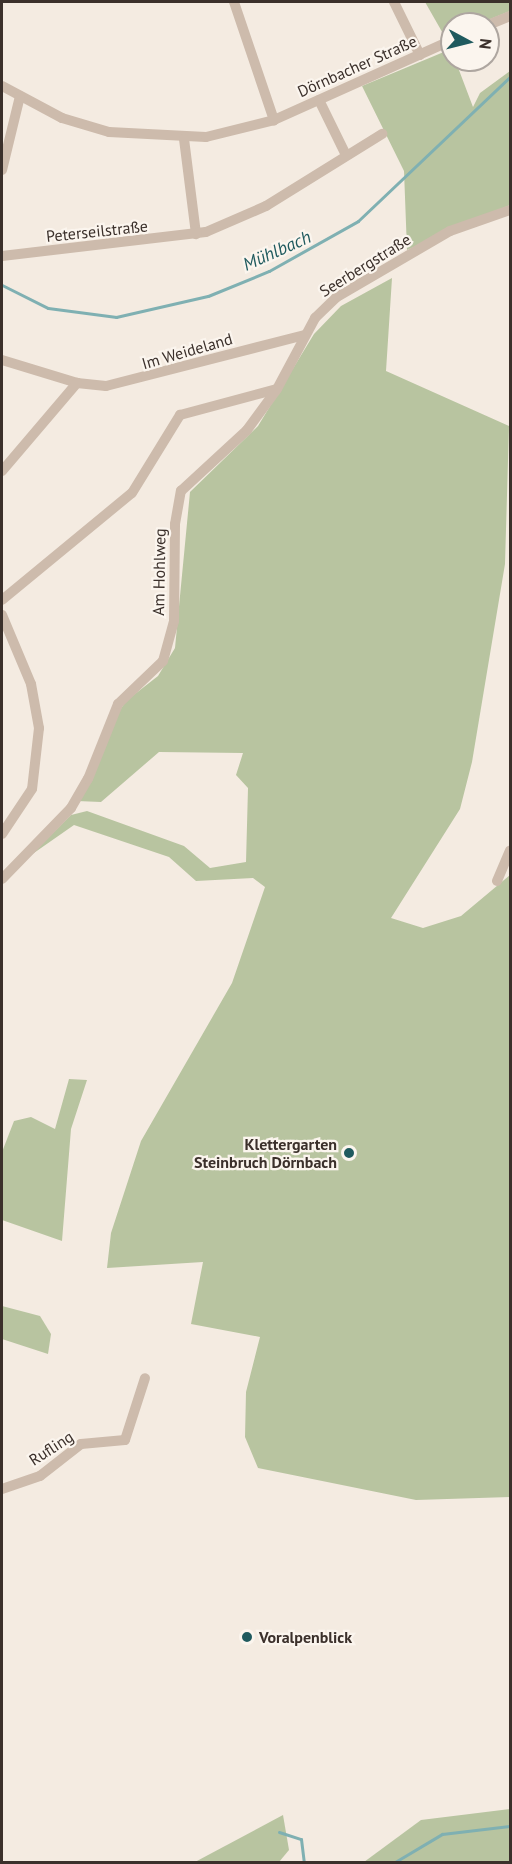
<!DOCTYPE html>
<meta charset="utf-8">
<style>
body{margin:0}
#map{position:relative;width:512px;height:1864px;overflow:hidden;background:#f4ebe1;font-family:"PT Sans",sans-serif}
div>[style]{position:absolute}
.green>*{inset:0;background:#b8c4a0}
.stream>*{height:3px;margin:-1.5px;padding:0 1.5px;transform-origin:1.5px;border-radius:1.5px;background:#7fb0b2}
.minor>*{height:10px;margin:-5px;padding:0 5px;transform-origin:5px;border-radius:5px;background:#cdbbac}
.dots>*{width:16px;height:16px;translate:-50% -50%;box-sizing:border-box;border:3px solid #fbf5ee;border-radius:50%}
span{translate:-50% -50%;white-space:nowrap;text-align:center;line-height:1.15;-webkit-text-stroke:4.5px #fbf5ee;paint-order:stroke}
.street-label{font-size:16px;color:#3b302b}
.poi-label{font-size:16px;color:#3b302b;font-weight:700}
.right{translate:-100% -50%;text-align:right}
.left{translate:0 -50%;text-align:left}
.water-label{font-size:18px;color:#1f5a5e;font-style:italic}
.frame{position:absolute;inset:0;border:3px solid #3b302b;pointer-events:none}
.north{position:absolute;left:440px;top:12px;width:60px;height:60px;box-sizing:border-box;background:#fbf5ee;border:2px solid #aea6a0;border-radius:50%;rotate:97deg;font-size:16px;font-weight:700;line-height:24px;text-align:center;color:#3b302b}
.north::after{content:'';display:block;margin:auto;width:21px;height:27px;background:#1f5a5e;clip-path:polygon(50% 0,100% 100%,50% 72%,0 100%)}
</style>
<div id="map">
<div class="green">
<div style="clip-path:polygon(425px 2px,510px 2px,510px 11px,478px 24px,452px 24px,452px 34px,445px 37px)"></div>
<div style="clip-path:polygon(451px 49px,473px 107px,480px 93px,510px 71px,510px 205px,407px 250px,404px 171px,362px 86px)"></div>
<div style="clip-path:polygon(392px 278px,386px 371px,509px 426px,505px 564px,472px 762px,460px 809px,391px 918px,423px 928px,461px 916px,510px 875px,510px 1497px,416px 1500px,258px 1468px,245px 1437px,246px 1392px,260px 1337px,191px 1324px,203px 1262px,107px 1268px,111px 1233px,141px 1141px,232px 983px,265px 887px,253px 878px,196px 881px,169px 857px,74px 825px,31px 855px,71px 815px,87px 811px,184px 846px,210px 868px,246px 862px,248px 788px,236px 775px,243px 753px,159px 752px,101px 802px,77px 801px,114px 719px,126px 701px,158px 676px,175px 648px,190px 492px,258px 426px,314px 334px,341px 306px)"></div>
<div style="clip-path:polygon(69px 1079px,87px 1080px,71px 1129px,62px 1241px,2px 1220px,2px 1152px,14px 1121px,31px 1117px,55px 1129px)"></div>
<div style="clip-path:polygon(2px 1306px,40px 1316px,51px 1334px,48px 1354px,2px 1339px)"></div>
<div style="clip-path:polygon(510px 1809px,510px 1862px,364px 1862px,421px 1820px)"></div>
<div style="clip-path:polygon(283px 1815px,289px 1850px,279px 1862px,195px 1862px)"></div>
</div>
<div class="stream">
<div style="left:2px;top:285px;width:51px;rotate:26.6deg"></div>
<div style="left:48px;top:308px;width:69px;rotate:7.5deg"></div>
<div style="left:116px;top:317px;width:94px;rotate:-12.9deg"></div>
<div style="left:208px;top:296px;width:66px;rotate:-22.3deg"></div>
<div style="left:269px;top:271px;width:102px;rotate:-29.3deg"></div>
<div style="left:358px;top:221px;width:209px;rotate:-43.5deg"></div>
<div style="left:279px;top:1832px;width:23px;rotate:18deg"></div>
<div style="left:301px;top:1839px;width:23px;rotate:83deg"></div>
<div style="left:395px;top:1862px;width:55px;rotate:-30.8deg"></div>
<div style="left:442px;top:1834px;width:68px;rotate:-6.7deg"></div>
</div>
<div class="minor">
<div style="left:234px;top:2px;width:125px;rotate:71.3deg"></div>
<div style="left:394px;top:2px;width:59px;rotate:63.9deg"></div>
<div style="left:488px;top:25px;width:24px;rotate:-22deg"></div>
<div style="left:2px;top:86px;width:68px;rotate:28.1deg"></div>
<div style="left:62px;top:118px;width:49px;rotate:16.6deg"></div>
<div style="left:109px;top:132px;width:97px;rotate:3deg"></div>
<div style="left:206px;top:137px;width:70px;rotate:-14deg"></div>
<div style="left:274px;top:120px;width:195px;rotate:-24.2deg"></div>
<div style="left:319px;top:100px;width:61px;rotate:63.9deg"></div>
<div style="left:184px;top:139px;width:96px;rotate:82.8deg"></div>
<div style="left:2px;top:170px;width:76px;rotate:-76.3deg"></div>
<div style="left:2px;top:256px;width:205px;rotate:-6.7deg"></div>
<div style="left:206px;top:232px;width:65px;rotate:-23.4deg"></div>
<div style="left:266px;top:206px;width:137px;rotate:-31.8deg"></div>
<div style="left:2px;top:360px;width:78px;rotate:17deg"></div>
<div style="left:77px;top:383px;width:29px;rotate:6deg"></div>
<div style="left:106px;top:386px;width:205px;rotate:-14.4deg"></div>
<div style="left:2px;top:471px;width:116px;rotate:-49.6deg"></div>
<div style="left:2px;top:600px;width:168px;rotate:-39.5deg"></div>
<div style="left:132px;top:493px;width:92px;rotate:-58.4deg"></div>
<div style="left:180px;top:415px;width:100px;rotate:-15deg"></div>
<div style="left:277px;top:389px;width:81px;rotate:-61.8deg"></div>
<div style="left:315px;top:318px;width:30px;rotate:-44deg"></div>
<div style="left:337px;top:297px;width:131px;rotate:-30.3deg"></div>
<div style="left:450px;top:231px;width:64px;rotate:-19.3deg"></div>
<div style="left:2px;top:615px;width:75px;rotate:67.2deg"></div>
<div style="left:31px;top:684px;width:45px;rotate:79.7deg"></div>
<div style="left:39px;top:728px;width:61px;rotate:96.5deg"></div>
<div style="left:32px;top:789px;width:54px;rotate:123.7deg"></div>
<div style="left:2px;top:879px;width:99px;rotate:-45.8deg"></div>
<div style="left:71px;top:808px;width:34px;rotate:-60deg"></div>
<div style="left:88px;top:779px;width:81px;rotate:-68.2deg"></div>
<div style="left:118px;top:704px;width:62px;rotate:-43.7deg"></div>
<div style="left:163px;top:661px;width:41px;rotate:-74.6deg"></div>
<div style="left:174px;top:621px;width:97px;rotate:-89.4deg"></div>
<div style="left:175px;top:524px;width:34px;rotate:-80deg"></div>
<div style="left:181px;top:491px;width:90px;rotate:-42.7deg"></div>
<div style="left:247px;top:430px;width:51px;rotate:-53.8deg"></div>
<div style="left:497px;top:881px;width:33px;rotate:-67deg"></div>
<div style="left:2px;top:1489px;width:40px;rotate:-18.9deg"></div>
<div style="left:40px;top:1476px;width:52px;rotate:-38deg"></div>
<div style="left:81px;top:1444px;width:44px;rotate:-5.2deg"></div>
<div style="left:125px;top:1440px;width:65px;rotate:-72.1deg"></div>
</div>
<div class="dots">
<div style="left:349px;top:1153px;background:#1f5a5e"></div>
<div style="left:247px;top:1637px;background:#1f5a5e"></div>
</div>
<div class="street-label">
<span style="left:357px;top:66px;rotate:-24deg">Dörnbacher Straße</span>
<span style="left:97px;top:231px;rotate:-6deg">Peterseilstraße</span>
<span style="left:365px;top:265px;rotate:-32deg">Seerbergstraße</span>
<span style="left:187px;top:351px;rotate:-16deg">Im Weideland</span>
<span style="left:159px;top:572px;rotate:-89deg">Am Hohlweg</span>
<span style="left:51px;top:1448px;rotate:-33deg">Rufling</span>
</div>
<div class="poi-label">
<span class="right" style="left:337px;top:1153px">Klettergarten<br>Steinbruch Dörnbach</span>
<span class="left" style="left:259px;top:1637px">Voralpenblick</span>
</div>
<div class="water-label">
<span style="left:277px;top:251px;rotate:-24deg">Mühlbach</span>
</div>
<div class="frame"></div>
<div class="north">N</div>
</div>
